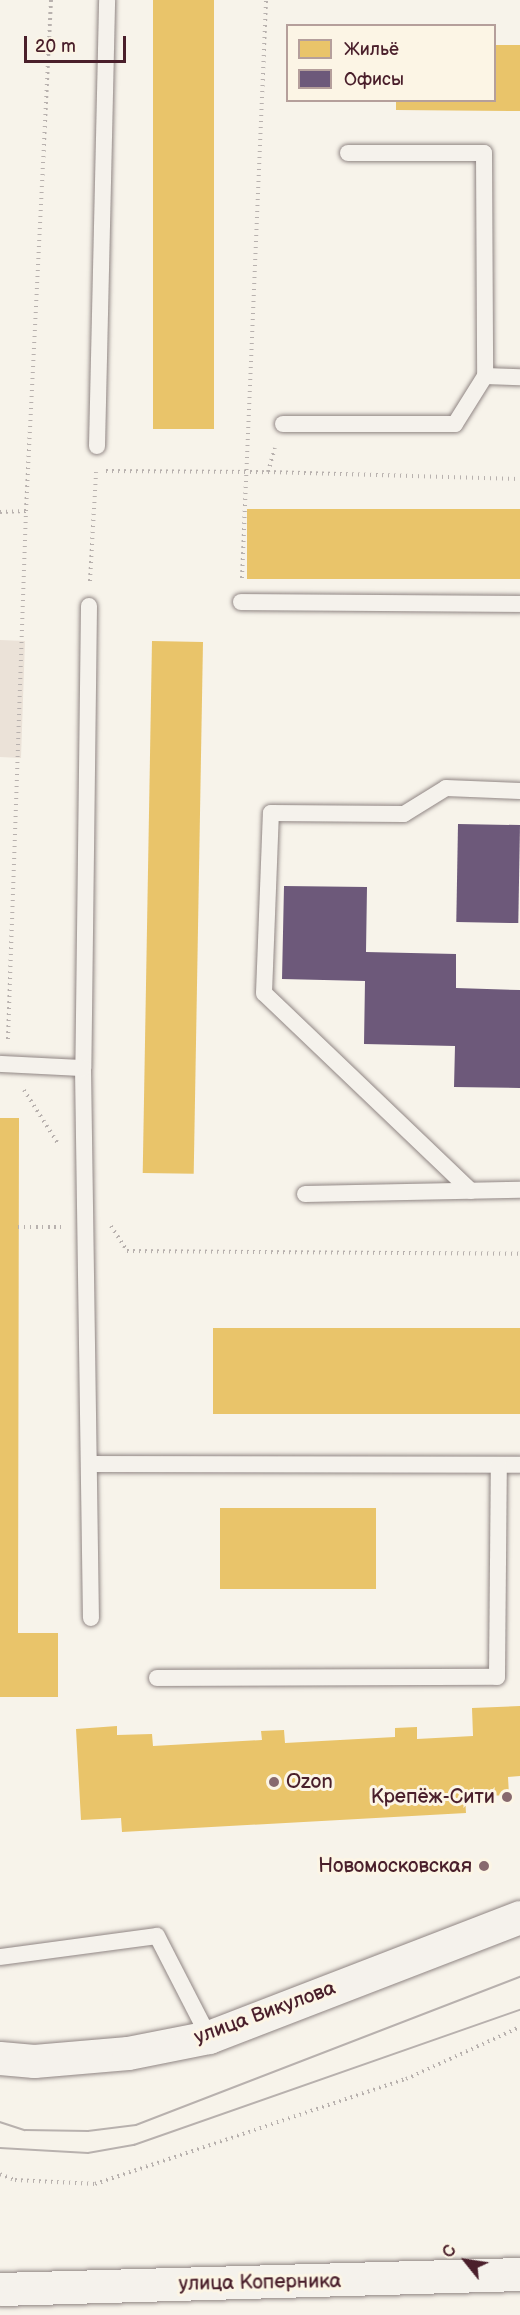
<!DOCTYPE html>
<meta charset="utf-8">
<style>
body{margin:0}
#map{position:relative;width:520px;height:2315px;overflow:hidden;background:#f7f3ea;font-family:"Balsamiq Sans",sans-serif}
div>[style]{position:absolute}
.green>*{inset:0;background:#ebe2d8}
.homes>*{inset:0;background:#e9c46a;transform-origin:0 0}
.offices>*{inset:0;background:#6d597a;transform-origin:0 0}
.path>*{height:4px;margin-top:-2px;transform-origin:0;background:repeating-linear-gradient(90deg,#b8b1ae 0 1.5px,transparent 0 6px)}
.roads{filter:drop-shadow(0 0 2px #908684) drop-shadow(0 0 2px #908684)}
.service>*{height:16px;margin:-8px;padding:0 8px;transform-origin:8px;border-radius:8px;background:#f5f2ec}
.minor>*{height:33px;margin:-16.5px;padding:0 16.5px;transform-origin:16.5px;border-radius:16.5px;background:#f5f2ec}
.tertiary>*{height:33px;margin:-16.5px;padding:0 16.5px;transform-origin:16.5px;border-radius:16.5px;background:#f5f2ec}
.tram>*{height:1.5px;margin:-0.75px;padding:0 0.75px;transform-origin:0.75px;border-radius:0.75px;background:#b8b1ae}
.dots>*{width:16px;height:16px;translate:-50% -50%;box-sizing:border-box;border:3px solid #fcf5e5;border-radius:50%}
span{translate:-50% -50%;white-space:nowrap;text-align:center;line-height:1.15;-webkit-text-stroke:6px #fcf5e5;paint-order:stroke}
.poi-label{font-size:20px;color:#4a1f2b}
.left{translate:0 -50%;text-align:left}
.right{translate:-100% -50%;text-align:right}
.street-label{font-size:20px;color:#4a1f2b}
.legend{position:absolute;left:286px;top:24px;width:210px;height:78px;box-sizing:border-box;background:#fcf5e5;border:2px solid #b59f9b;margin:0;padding:8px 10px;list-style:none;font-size:18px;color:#4a1f2b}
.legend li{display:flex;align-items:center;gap:12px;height:30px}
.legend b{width:30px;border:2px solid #b59f9b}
.north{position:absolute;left:436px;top:2231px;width:60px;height:60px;-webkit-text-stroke:4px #fcf5e5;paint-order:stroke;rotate:300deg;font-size:16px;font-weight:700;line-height:24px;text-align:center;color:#4a1f2b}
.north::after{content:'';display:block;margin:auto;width:21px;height:27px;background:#4a1f2b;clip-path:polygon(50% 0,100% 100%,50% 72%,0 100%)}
.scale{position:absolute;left:24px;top:36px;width:102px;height:27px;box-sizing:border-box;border:3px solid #4a1f2b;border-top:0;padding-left:8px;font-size:18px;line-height:21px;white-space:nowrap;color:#4a1f2b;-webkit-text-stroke:4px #fcf5e5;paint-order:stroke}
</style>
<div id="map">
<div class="green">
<div style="clip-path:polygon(0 640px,25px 641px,21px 758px,0 757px)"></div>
</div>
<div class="homes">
<div style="left:153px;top:0;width:61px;height:429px"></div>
<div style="clip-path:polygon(494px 45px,520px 45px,520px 111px,396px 110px,396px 100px,494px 100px)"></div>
<div style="left:247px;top:509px;width:273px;height:70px"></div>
<div style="left:152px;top:641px;width:51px;height:532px;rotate:1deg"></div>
<div style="clip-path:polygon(0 1118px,19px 1118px,18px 1633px,58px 1633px,58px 1697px,0 1697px)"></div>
<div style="left:213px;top:1328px;width:307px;height:86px"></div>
<div style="left:220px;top:1508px;width:156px;height:81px"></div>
<div style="clip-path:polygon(520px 1706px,520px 1776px,508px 1777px,509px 1795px,465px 1797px,466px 1813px,122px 1832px,121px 1818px,81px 1820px,76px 1729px,117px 1726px,117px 1735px,152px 1734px,153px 1746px,262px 1740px,261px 1731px,284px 1730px,285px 1743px,395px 1737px,395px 1728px,417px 1727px,417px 1739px,473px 1736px,472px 1708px)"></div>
</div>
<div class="offices">
<div style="left:458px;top:824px;width:62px;height:98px;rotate:1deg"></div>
<div style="clip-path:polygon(284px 886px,367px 887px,366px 952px,456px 954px,456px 988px,520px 990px,520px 1088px,454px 1087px,455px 1046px,364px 1044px,365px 981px,282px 979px)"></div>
</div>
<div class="path">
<div style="left:106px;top:471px;width:162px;rotate:0.4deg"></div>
<div style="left:268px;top:472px;width:25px;rotate:-74deg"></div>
<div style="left:268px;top:472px;width:252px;rotate:1.6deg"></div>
<div style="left:0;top:512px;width:26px;rotate:-2deg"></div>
<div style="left:242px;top:578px;width:578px;rotate:-87.62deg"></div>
<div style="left:90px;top:581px;width:109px;rotate:-86.8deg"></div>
<div style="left:8px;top:1039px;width:528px;rotate:-88.05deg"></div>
<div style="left:26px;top:511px;width:512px;rotate:-87.2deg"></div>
<div style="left:24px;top:1090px;width:62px;rotate:57.6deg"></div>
<div style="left:111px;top:1226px;width:30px;rotate:57deg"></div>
<div style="left:127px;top:1251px;width:393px;rotate:0.4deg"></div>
<div style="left:18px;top:1227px;width:43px"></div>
<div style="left:0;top:2174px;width:16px;rotate:22deg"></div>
<div style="left:15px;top:2180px;width:80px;rotate:2.9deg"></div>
<div style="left:95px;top:2184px;width:328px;rotate:-18.7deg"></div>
<div style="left:406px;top:2079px;width:125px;rotate:-24.5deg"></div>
</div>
<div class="roads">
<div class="service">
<div style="left:348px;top:153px;width:136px"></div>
<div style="left:484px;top:153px;width:223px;rotate:89.7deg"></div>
<div style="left:485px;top:376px;width:35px;rotate:2deg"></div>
<div style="left:283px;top:424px;width:172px"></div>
<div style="left:455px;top:424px;width:57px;rotate:-58deg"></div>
<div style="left:97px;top:446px;width:446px;rotate:-88.7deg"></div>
<div style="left:241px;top:602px;width:279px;rotate:0.4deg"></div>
<div style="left:89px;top:606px;width:462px;rotate:90.7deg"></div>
<div style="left:83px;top:1068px;width:550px;rotate:89.17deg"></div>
<div style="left:0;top:1064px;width:83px;rotate:2.8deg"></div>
<div style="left:471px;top:1191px;width:286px;rotate:-136.3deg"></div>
<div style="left:264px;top:993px;width:180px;rotate:-87.8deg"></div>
<div style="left:271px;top:813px;width:133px;rotate:0.4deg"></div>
<div style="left:404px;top:814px;width:49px;rotate:-31.8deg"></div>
<div style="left:446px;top:788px;width:74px;rotate:2.3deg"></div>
<div style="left:305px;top:1194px;width:215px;rotate:-1.1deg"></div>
<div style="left:89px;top:1464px;width:431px;rotate:0.1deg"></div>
<div style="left:157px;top:1678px;width:340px;rotate:-0.2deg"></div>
<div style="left:497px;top:1677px;width:212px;rotate:-89.5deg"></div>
<div style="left:0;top:1957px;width:158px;rotate:-7.6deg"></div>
<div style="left:157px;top:1936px;width:114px;rotate:62.8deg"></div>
</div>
<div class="minor">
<div style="left:0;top:2289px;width:520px;rotate:-1.65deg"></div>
</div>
<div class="tertiary">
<div style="left:0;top:2058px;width:34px;rotate:5deg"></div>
<div style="left:34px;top:2061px;width:94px;rotate:-4.9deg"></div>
<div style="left:128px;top:2053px;width:83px;rotate:-11.2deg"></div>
<div style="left:209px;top:2037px;width:333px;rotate:-21.1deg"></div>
</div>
</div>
<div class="tram">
<div style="left:0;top:2122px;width:26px;rotate:18deg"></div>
<div style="left:25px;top:2130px;width:63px;rotate:0.9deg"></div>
<div style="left:88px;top:2131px;width:48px;rotate:-7.1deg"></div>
<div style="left:136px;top:2125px;width:412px;rotate:-21.1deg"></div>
<div style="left:0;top:2148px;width:88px;rotate:3.3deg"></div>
<div style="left:88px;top:2153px;width:47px;rotate:-9.9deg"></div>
<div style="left:134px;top:2145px;width:409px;rotate:-19.3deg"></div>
</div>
<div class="dots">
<div style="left:274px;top:1782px;background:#87696e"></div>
<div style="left:507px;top:1797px;background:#87696e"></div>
<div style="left:484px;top:1866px;background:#87696e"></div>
</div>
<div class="poi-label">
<span class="left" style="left:286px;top:1782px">Ozon</span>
<span class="right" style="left:495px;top:1797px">Крепёж-Сити</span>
<span class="right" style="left:472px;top:1866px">Новомосковская</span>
</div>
<div class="street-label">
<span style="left:265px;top:2013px;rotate:-20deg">улица Викулова</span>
<span style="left:260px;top:2283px;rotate:-1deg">улица Коперника</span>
</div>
<ul class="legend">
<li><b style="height:16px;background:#e9c46a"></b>Жильё</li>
<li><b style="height:16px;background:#6d597a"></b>Офисы</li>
</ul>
<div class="north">С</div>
<div class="scale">20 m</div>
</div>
